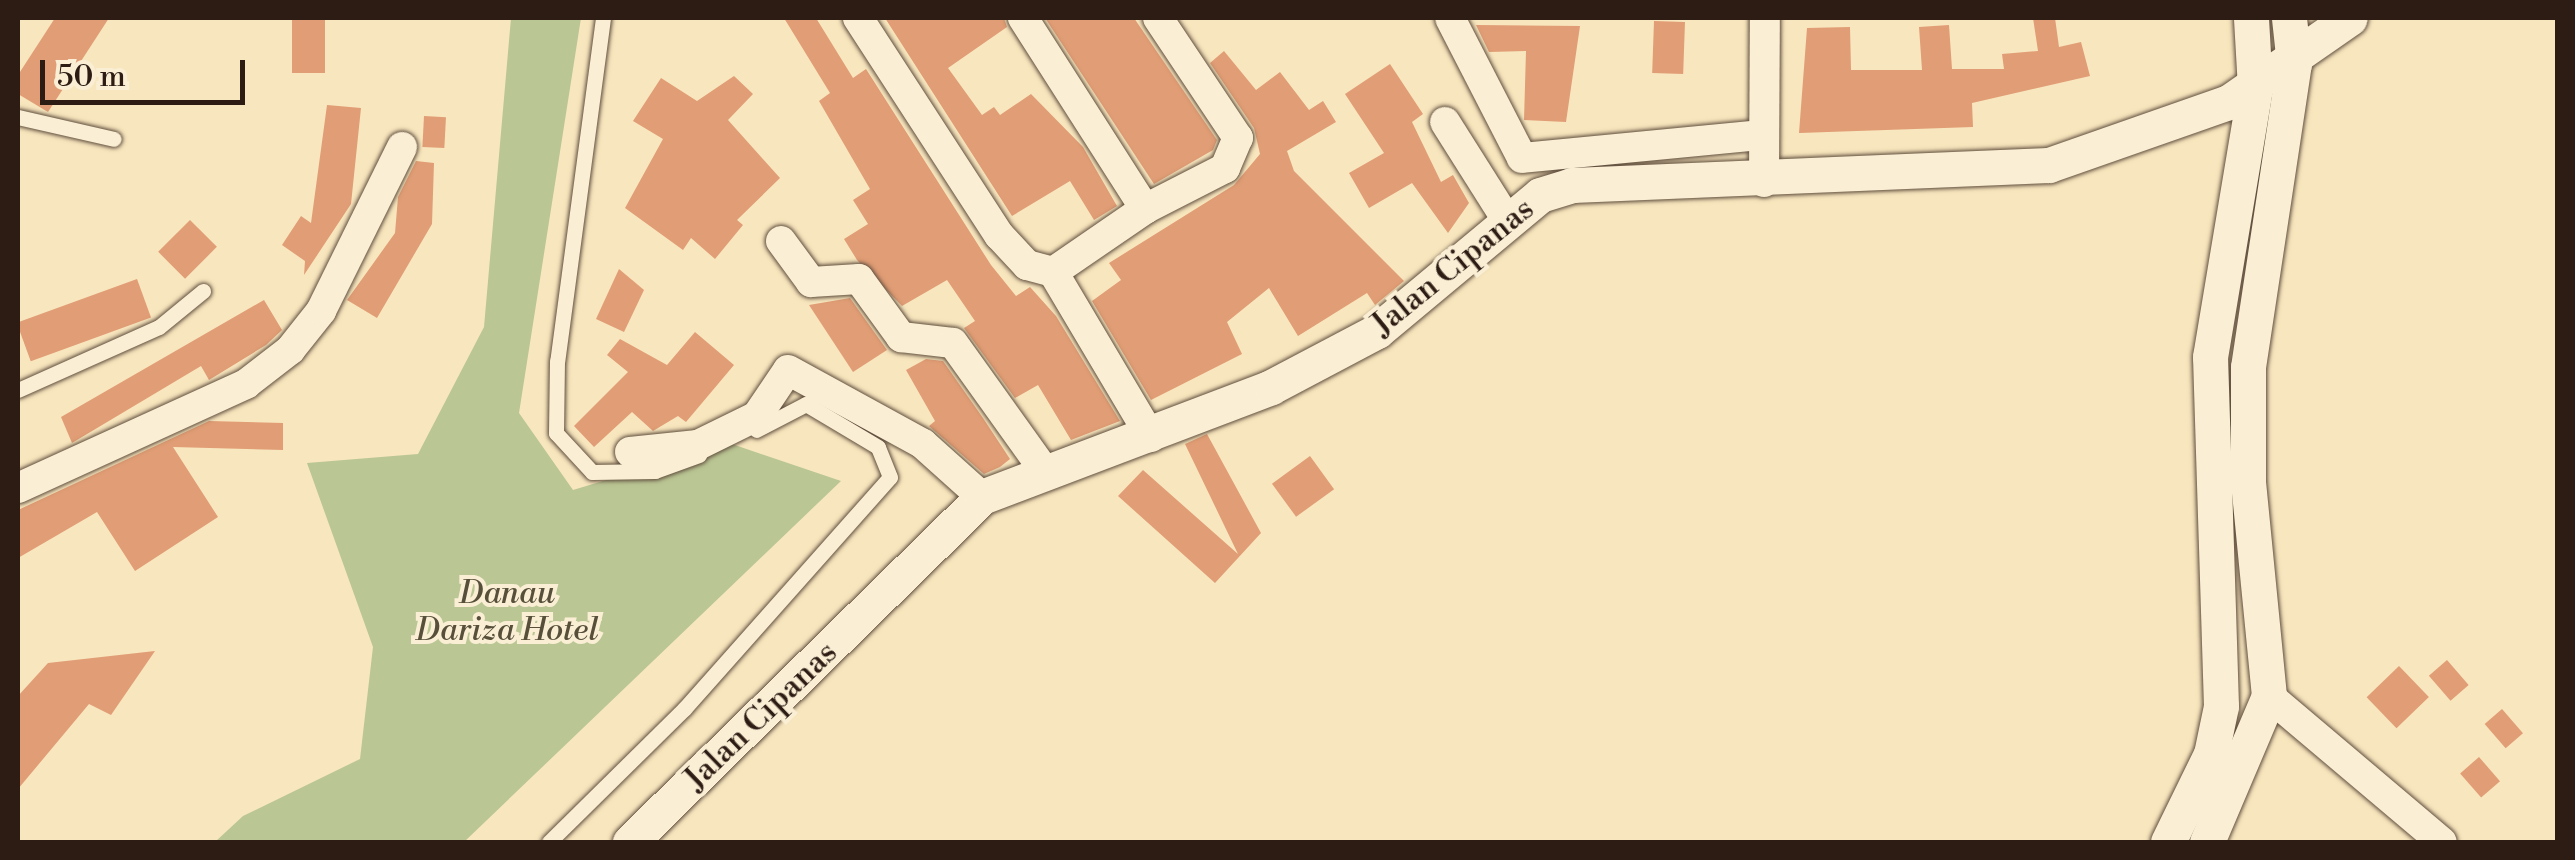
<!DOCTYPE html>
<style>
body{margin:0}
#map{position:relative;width:2575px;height:860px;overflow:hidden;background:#f8e6be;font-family:"Libre Bodoni",serif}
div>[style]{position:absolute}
.green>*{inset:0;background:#bac694}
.building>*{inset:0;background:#e19d75;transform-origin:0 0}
.roads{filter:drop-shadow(0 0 2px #604e3e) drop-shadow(0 0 2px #604e3e)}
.service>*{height:15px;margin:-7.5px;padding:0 7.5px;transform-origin:7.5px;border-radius:7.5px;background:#faefd5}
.minor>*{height:30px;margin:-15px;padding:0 15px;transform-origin:15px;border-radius:15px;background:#faefd5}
.tertiary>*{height:35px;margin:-17.5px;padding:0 17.5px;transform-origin:17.5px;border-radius:17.5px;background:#faefd5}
span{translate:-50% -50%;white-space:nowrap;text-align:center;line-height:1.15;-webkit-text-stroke:8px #faefd5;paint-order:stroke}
.street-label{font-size:32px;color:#2d1c14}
.park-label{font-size:32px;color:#574f3a;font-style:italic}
.frame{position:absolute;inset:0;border:20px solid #2d1c14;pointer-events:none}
.scale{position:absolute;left:40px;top:60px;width:205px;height:45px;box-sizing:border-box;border:5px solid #2d1c14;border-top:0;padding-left:12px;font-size:30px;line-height:35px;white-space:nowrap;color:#2d1c14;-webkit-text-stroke:8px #faefd5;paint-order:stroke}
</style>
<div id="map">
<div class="green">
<div style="clip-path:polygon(511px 18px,581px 18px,519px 413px,573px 490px,729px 443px,841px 481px,464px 842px,215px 842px,243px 816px,360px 759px,373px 647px,307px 463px,418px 454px,484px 327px)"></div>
</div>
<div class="building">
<div style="clip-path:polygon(55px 18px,109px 18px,48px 112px,18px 94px,18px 75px)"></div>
<div style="left:292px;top:18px;width:33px;height:55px"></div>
<div style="clip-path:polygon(784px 18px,816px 18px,853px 78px,866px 69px,991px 265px,1016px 296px,1030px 287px,1056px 316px,1120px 421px,1071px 440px,1038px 385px,1015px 398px,964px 328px,975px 321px,947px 280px,902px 306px,857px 260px,844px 239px,868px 224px,853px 200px,870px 189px,819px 101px,830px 93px)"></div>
<div style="clip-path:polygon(885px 18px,1004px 18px,1007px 27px,948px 68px,982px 115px,994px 107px,1000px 115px,1031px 94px,1083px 147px,1117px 206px,1094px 220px,1070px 181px,1012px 216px)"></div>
<div style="clip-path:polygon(1045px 18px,1134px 18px,1217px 140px,1213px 150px,1154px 184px)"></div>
<div style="clip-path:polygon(2033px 18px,2055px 18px,2059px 47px,2081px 42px,2090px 76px,1972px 103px,1973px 127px,1799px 133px,1807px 28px,1850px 27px,1851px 70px,1922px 70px,1919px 27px,1949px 25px,1952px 69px,2004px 69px,2002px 54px,2038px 51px)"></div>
<div style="left:1654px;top:21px;width:31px;height:52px;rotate:2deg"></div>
<div style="clip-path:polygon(1476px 25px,1580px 26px,1566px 122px,1524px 120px,1526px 51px,1489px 52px)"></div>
<div style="clip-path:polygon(1224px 51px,1256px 90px,1280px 72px,1309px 110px,1323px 101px,1336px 122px,1287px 151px,1294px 171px,1404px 281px,1375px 305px,1367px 293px,1298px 336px,1269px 288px,1227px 322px,1242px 354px,1151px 400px,1092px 301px,1121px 280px,1109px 263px,1234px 185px,1260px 154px,1254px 128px,1210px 63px)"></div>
<div style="clip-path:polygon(1390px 64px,1423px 114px,1412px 122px,1441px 182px,1453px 175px,1469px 203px,1448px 233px,1412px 183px,1369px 208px,1349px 173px,1384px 153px,1345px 94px)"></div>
<div style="clip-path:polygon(734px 76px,753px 94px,728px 120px,780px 178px,737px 220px,743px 225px,715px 259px,691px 238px,683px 250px,625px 208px,663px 139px,633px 121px,661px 78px,697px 101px)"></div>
<div style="clip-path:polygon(327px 105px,361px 108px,351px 204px,304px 275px,305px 261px,282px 245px,301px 216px,311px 223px)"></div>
<div style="left:424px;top:116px;width:22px;height:31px;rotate:3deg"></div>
<div style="clip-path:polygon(416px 161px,434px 163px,432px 224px,377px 318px,347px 300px,395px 233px,398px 197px)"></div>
<div style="left:190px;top:220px;width:38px;height:45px;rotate:45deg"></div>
<div style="clip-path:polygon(619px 269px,644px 290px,624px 332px,596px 319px)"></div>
<div style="left:137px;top:279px;width:41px;height:128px;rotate:70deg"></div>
<div style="clip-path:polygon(850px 298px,887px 350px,853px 372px,809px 305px)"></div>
<div style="clip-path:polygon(264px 300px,282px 330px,266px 345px,209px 380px,201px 366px,72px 443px,61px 417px)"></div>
<div style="clip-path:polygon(695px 332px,734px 365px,686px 422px,678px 416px,653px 431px,632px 412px,594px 447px,574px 426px,628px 372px,607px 355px,620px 339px,667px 365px)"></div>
<div style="clip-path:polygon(926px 359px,943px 361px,983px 418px,1010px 459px,1000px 467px,984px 474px,929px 426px,935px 421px,906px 370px)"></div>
<div style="clip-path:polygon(209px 421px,283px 423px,283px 450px,173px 447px,218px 517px,135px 571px,97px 512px,18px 558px,18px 510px)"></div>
<div style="clip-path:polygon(1207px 434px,1261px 533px,1215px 583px,1118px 496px,1143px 470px,1238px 554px,1185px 444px)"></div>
<div style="left:1310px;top:456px;width:41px;height:47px;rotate:54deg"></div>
<div style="clip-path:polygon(155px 651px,111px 715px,89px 704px,18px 789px,18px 696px,48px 663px)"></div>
<div style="left:2447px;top:660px;width:33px;height:24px;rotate:49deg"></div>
<div style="left:2399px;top:666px;width:43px;height:45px;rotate:46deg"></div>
<div style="left:2502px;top:709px;width:32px;height:23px;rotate:49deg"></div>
<div style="left:2479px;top:757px;width:32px;height:25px;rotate:49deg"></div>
</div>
<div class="roads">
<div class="service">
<div style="left:603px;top:18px;width:346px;rotate:97.6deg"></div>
<div style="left:557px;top:361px;width:72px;rotate:90.8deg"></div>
<div style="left:556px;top:433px;width:53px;rotate:47.3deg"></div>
<div style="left:592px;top:472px;width:63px;rotate:-0.9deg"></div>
<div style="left:655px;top:471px;width:47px;rotate:-20deg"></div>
<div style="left:18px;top:117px;width:98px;rotate:12.9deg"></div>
<div style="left:18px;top:390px;width:154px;rotate:-24.1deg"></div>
<div style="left:159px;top:327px;width:57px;rotate:-39.3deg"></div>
<div style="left:549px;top:842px;width:190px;rotate:-44.6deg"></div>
<div style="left:684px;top:709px;width:310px;rotate:-48.4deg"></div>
<div style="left:890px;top:477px;width:32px;rotate:-112deg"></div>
<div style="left:878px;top:447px;width:84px;rotate:-149.2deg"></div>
<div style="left:806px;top:404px;width:56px;rotate:152.5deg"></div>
</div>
<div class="minor">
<div style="left:858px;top:18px;width:259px;rotate:57deg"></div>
<div style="left:999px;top:235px;width:41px;rotate:47deg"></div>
<div style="left:1027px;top:265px;width:27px;rotate:15deg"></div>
<div style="left:1053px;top:272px;width:192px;rotate:59.3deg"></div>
<div style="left:1023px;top:18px;width:227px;rotate:57.4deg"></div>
<div style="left:1145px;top:209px;width:112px;rotate:145.6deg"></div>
<div style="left:1450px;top:18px;width:157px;rotate:62.8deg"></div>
<div style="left:1522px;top:158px;width:242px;rotate:-5.5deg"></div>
<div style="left:1445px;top:122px;width:116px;rotate:57.7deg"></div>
<div style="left:1764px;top:182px;width:164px;rotate:-89.7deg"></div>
<div style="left:1145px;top:209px;width:90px;rotate:-27.1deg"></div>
<div style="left:1225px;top:168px;width:33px;rotate:-67deg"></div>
<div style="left:1238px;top:138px;width:144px;rotate:-123.7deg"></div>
<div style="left:781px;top:241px;width:51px;rotate:53.8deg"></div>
<div style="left:811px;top:282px;width:48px;rotate:-3.6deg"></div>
<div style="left:859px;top:279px;width:72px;rotate:54.1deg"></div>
<div style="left:901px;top:337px;width:52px;rotate:6.6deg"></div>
<div style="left:953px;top:343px;width:160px;rotate:54.4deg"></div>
<div style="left:630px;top:452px;width:68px;rotate:-5.9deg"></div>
<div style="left:698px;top:445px;width:66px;rotate:-26.2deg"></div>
<div style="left:757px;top:416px;width:55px;rotate:-56deg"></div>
<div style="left:788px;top:370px;width:154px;rotate:28.7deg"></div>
<div style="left:923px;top:444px;width:79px;rotate:41.9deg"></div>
<div style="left:18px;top:488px;width:251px;rotate:-24.5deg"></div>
<div style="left:246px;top:384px;width:56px;rotate:-37.7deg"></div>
<div style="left:290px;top:350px;width:50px;rotate:-51.5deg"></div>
<div style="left:321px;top:311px;width:183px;rotate:-63.7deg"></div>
<div style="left:2269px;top:696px;width:226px;rotate:40.2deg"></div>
</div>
<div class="tertiary">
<div style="left:630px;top:842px;width:493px;rotate:-44.4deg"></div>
<div style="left:982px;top:497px;width:309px;rotate:-20.8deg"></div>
<div style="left:1271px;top:387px;width:120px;rotate:-27.8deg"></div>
<div style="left:1377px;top:331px;width:212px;rotate:-39.8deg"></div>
<div style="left:1540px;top:195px;width:34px;rotate:-17deg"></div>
<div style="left:1572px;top:185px;width:477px;rotate:-2.4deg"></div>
<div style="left:2049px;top:165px;width:191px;rotate:-19.3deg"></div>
<div style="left:2229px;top:102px;width:147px;rotate:-34.8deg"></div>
<div style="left:2168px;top:842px;width:98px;rotate:-64deg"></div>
<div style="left:2211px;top:754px;width:49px;rotate:-78.2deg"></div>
<div style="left:2221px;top:706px;width:349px;rotate:-91.8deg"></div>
<div style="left:2210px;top:357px;width:273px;rotate:-80.5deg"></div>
<div style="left:2255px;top:88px;width:70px;rotate:-93.3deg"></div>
<div style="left:2207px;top:842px;width:159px;rotate:-67deg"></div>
<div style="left:2269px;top:696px;width:217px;rotate:-95.6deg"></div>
<div style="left:2248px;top:480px;width:113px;rotate:-90deg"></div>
<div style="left:2248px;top:367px;width:306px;rotate:-81.4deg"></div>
<div style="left:2294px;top:64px;width:46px;rotate:-96.2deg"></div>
</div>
</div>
<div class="street-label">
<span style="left:1453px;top:267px;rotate:-39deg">Jalan Cipanas</span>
<span style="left:761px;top:716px;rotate:-44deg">Jalan Cipanas</span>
</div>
<div class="park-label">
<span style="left:507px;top:612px">Danau<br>Dariza Hotel</span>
</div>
<div class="frame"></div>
<div class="scale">50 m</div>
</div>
